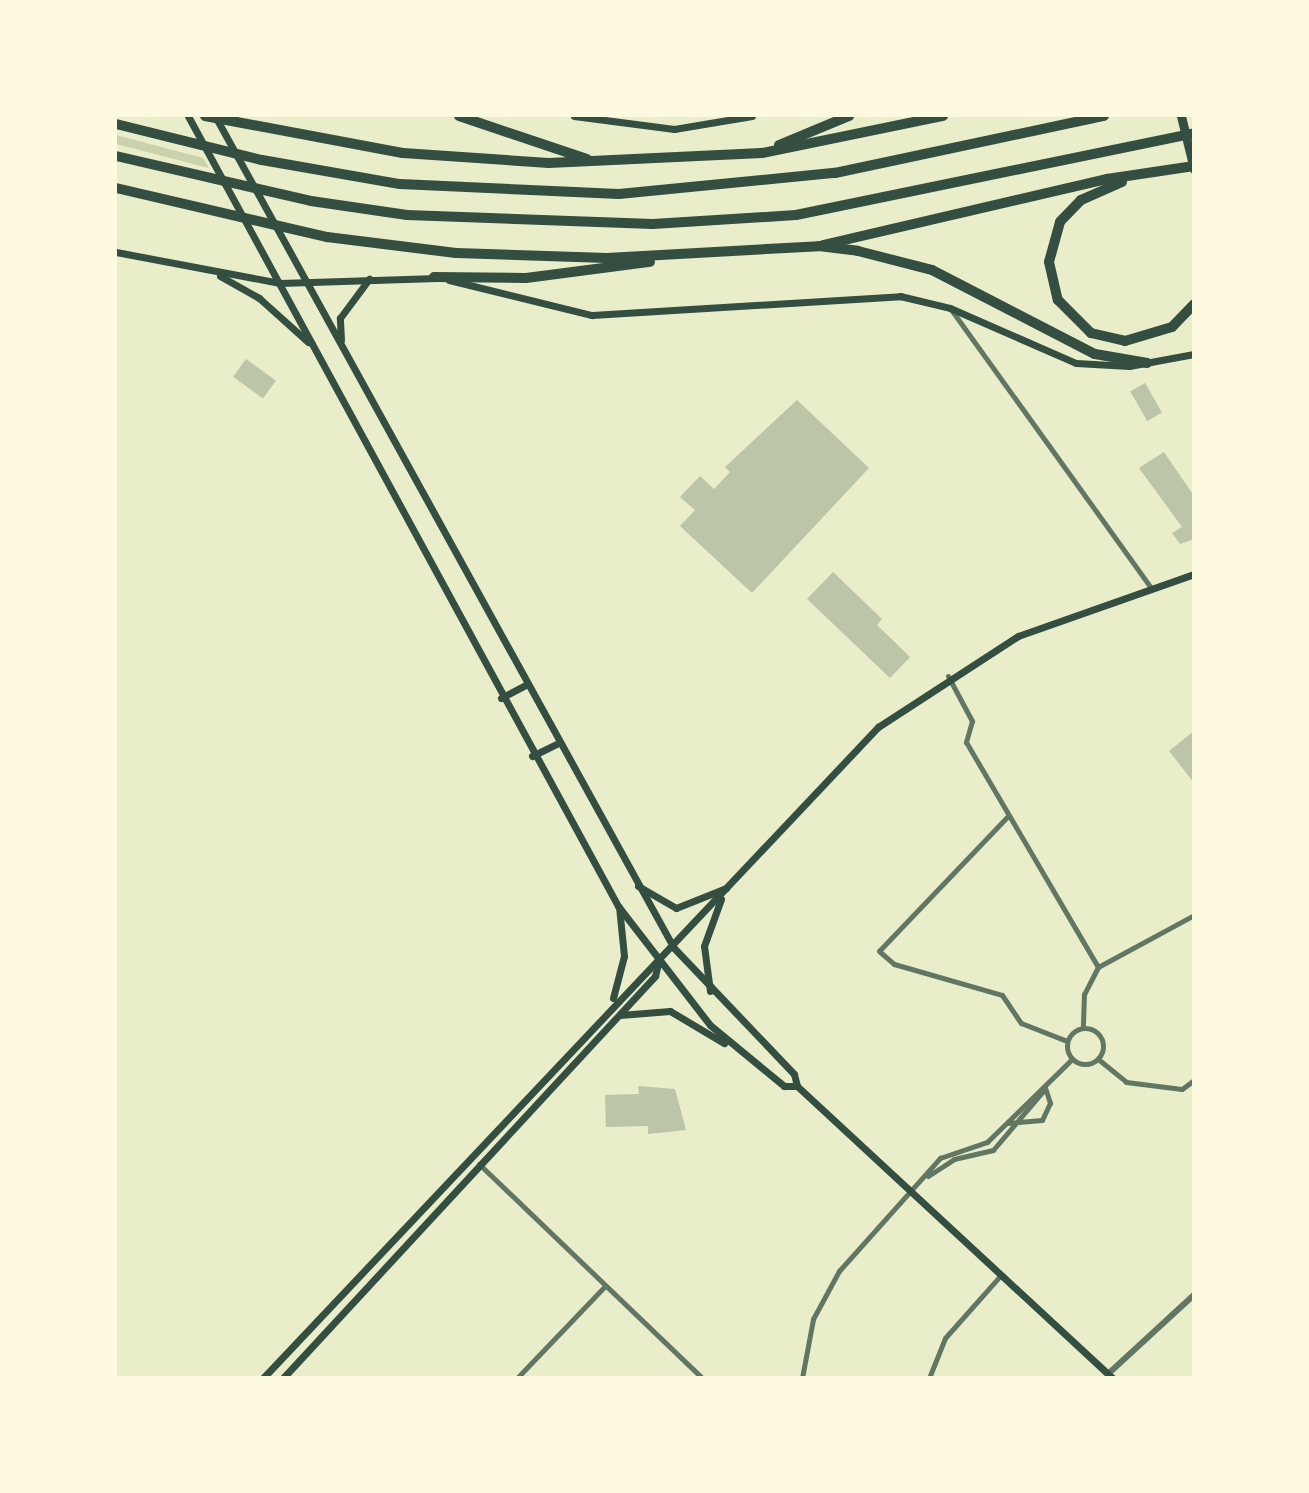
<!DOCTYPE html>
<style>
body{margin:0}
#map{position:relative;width:1309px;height:1493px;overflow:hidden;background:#e9edc9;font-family:"Work Sans",sans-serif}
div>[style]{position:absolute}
.green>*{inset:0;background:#cad2ad}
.building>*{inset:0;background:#bcc5a7;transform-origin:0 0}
.minor>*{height:5px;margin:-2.5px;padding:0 2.5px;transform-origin:2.5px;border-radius:2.5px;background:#617663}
.minor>.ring{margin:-2.5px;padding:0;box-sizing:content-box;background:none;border:5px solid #617663;border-radius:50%}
.tertiary>*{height:6px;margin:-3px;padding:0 3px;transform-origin:3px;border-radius:3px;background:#617663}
.secondary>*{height:7px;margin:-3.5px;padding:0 3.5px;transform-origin:3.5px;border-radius:3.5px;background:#344e41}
.trunk>*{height:9px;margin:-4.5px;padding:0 4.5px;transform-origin:4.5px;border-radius:4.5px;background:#344e41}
.motorway>*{height:10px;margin:-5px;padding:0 5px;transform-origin:5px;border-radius:5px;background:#344e41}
span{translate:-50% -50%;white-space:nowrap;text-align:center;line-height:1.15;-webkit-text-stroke:6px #fefae0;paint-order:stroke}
.frame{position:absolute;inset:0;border:117px solid #fefae0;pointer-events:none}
</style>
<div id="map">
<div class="green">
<div style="clip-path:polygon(116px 135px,203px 158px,209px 168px,116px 144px)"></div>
</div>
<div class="building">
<div style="left:246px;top:359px;width:37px;height:22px;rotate:36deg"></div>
<div style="left:1145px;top:383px;width:34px;height:17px;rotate:60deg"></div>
<div style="clip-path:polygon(797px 400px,869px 468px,752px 593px,680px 526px,695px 510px,680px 497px,700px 476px,714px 489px,730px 472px,725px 467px)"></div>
<div style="clip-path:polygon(1164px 452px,1194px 496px,1194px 539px,1180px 544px,1172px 533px,1182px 527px,1139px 468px)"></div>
<div style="clip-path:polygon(833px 572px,882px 619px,877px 625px,910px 657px,890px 678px,807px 599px)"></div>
<div style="clip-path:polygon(1194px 731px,1194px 783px,1169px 751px)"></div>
<div style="clip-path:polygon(638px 1086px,675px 1089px,686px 1130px,648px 1134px,648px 1126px,606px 1127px,605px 1095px,639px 1094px)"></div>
</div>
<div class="minor">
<div style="left:950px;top:308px;width:345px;rotate:54.3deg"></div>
<div style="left:948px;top:676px;width:51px;rotate:61.9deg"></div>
<div style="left:972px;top:721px;width:22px;rotate:106deg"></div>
<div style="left:966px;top:742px;width:261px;rotate:59.6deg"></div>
<div style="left:1098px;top:967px;width:30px;rotate:117deg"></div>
<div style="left:1084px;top:994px;width:34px;rotate:92deg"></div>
<div style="left:1007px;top:817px;width:185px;rotate:133.7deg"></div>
<div style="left:879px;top:951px;width:20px;rotate:41deg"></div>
<div style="left:894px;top:964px;width:112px;rotate:16deg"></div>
<div style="left:1002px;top:995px;width:34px;rotate:56deg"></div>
<div style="left:1021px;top:1023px;width:49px;rotate:21.4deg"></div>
<div style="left:1098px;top:967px;width:109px;rotate:-28.4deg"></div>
<div class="ring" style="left:1067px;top:1028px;width:31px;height:31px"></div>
<div style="left:1098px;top:1059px;width:36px;rotate:39deg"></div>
<div style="left:1126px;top:1082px;width:56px;rotate:7.1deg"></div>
<div style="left:1182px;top:1089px;width:15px;rotate:-37deg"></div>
<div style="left:1008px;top:1123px;width:34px;rotate:-5deg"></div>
<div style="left:1042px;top:1120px;width:19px;rotate:-65deg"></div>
<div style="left:1050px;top:1103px;width:16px;rotate:-108deg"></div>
<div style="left:479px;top:1164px;width:309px;rotate:43.8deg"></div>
<div style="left:928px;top:1176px;width:31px;rotate:-33deg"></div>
<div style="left:954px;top:1159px;width:40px;rotate:-13deg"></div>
<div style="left:993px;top:1150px;width:77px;rotate:-49.7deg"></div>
<div style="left:517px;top:1378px;width:126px;rotate:-46.3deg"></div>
<div style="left:802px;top:1378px;width:60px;rotate:-79.4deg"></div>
<div style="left:813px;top:1319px;width:55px;rotate:-61.6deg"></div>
<div style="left:839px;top:1271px;width:152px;rotate:-48.2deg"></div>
<div style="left:940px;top:1158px;width:50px;rotate:-18.8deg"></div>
<div style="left:987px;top:1142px;width:119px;rotate:-44.3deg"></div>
<div style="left:929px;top:1378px;width:43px;rotate:-68.2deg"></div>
<div style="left:945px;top:1338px;width:84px;rotate:-48.4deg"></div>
</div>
<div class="tertiary">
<div style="left:1108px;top:1374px;width:117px;rotate:-42.6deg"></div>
</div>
<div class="secondary">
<div style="left:188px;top:116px;width:899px;rotate:61.44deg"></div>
<div style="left:618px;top:906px;width:150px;rotate:52.3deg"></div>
<div style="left:710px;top:1025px;width:96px;rotate:39.5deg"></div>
<div style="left:784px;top:1086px;width:13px"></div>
<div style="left:215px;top:116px;width:950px;rotate:61.12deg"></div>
<div style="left:674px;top:948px;width:174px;rotate:46.4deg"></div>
<div style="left:794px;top:1074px;width:12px;rotate:76deg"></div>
<div style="left:797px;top:1086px;width:430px;rotate:42.8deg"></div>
<div style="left:574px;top:116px;width:101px;rotate:7.4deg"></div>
<div style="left:674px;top:129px;width:79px;rotate:-9.5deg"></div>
<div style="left:116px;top:252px;width:167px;rotate:10.7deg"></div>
<div style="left:280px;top:283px;width:157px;rotate:-1.8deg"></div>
<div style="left:220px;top:276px;width:45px;rotate:29.4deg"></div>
<div style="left:259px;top:298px;width:66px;rotate:41.9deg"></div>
<div style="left:449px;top:280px;width:147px;rotate:13.8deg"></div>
<div style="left:592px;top:315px;width:309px;rotate:-3.5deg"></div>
<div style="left:900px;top:296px;width:51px;rotate:13.5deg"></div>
<div style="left:950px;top:308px;width:137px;rotate:23.6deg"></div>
<div style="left:1076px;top:363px;width:53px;rotate:3.2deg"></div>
<div style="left:1129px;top:366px;width:66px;rotate:-10.5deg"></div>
<div style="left:341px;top:340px;width:22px;rotate:-93deg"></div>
<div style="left:340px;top:318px;width:49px;rotate:-53.4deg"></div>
<div style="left:501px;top:698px;width:27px;rotate:-28deg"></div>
<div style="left:532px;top:756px;width:28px;rotate:-26deg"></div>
<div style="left:638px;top:886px;width:44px;rotate:30.1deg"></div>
<div style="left:676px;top:908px;width:54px;rotate:-21.8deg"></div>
<div style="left:710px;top:991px;width:45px;rotate:-97.6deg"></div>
<div style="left:704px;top:946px;width:50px;rotate:-70.1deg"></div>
<div style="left:613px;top:998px;width:43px;rotate:-75.3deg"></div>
<div style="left:624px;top:956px;width:49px;rotate:-95.8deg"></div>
<div style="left:620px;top:1015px;width:50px;rotate:-4.6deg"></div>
<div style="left:670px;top:1011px;width:63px;rotate:30.7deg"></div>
<div style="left:263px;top:1378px;width:896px;rotate:-46.63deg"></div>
<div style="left:878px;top:727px;width:167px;rotate:-33deg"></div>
<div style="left:1018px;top:636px;width:187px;rotate:-19.4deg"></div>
<div style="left:283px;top:1378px;width:548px;rotate:-47.22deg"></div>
<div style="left:655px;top:976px;width:12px;rotate:-76deg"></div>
</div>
<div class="trunk">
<div style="left:1181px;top:116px;width:55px;rotate:76.2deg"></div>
</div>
<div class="motorway">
<div style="left:205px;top:116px;width:201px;rotate:10.6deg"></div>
<div style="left:403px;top:153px;width:146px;rotate:3.9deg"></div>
<div style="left:549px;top:163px;width:213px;rotate:-2.7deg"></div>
<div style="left:762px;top:153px;width:185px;rotate:-11.6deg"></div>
<div style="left:459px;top:116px;width:135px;rotate:18.6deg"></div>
<div style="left:116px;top:124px;width:150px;rotate:13.9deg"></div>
<div style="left:262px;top:160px;width:140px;rotate:9.9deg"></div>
<div style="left:400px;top:184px;width:219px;rotate:2.6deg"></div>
<div style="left:619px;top:194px;width:217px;rotate:-5.6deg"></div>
<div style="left:835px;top:173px;width:275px;rotate:-12deg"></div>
<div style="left:779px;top:145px;width:76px;rotate:-22.5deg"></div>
<div style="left:116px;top:156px;width:200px;rotate:13deg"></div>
<div style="left:311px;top:201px;width:97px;rotate:8.3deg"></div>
<div style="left:407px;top:215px;width:246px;rotate:2.1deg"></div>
<div style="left:653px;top:224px;width:143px;rotate:-3.6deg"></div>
<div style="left:796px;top:215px;width:406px;rotate:-11.6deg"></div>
<div style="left:1122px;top:182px;width:45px;rotate:156.3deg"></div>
<div style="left:1081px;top:200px;width:30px;rotate:134deg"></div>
<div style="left:1060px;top:222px;width:41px;rotate:105.4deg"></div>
<div style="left:1049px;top:262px;width:39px;rotate:77deg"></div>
<div style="left:1058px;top:300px;width:47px;rotate:45deg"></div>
<div style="left:1091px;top:333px;width:35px;rotate:13deg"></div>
<div style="left:1125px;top:341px;width:49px;rotate:-16.6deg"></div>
<div style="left:1172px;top:327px;width:32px;rotate:-46deg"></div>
<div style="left:116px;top:188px;width:217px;rotate:13.1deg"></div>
<div style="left:327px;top:237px;width:130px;rotate:7.1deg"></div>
<div style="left:456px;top:253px;width:151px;rotate:1.9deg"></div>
<div style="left:607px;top:258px;width:212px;rotate:-3.2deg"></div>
<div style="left:819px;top:246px;width:39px;rotate:7deg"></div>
<div style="left:858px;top:251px;width:76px;rotate:14.4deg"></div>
<div style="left:932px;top:270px;width:183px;rotate:27.3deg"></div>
<div style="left:1095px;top:354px;width:53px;rotate:9.8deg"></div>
<div style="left:823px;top:245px;width:292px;rotate:-13.1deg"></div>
<div style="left:1107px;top:179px;width:88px;rotate:-8.5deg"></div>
<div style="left:434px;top:277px;width:92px;rotate:0.6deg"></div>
<div style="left:526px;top:278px;width:125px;rotate:-7.4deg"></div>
</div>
<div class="frame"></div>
</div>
